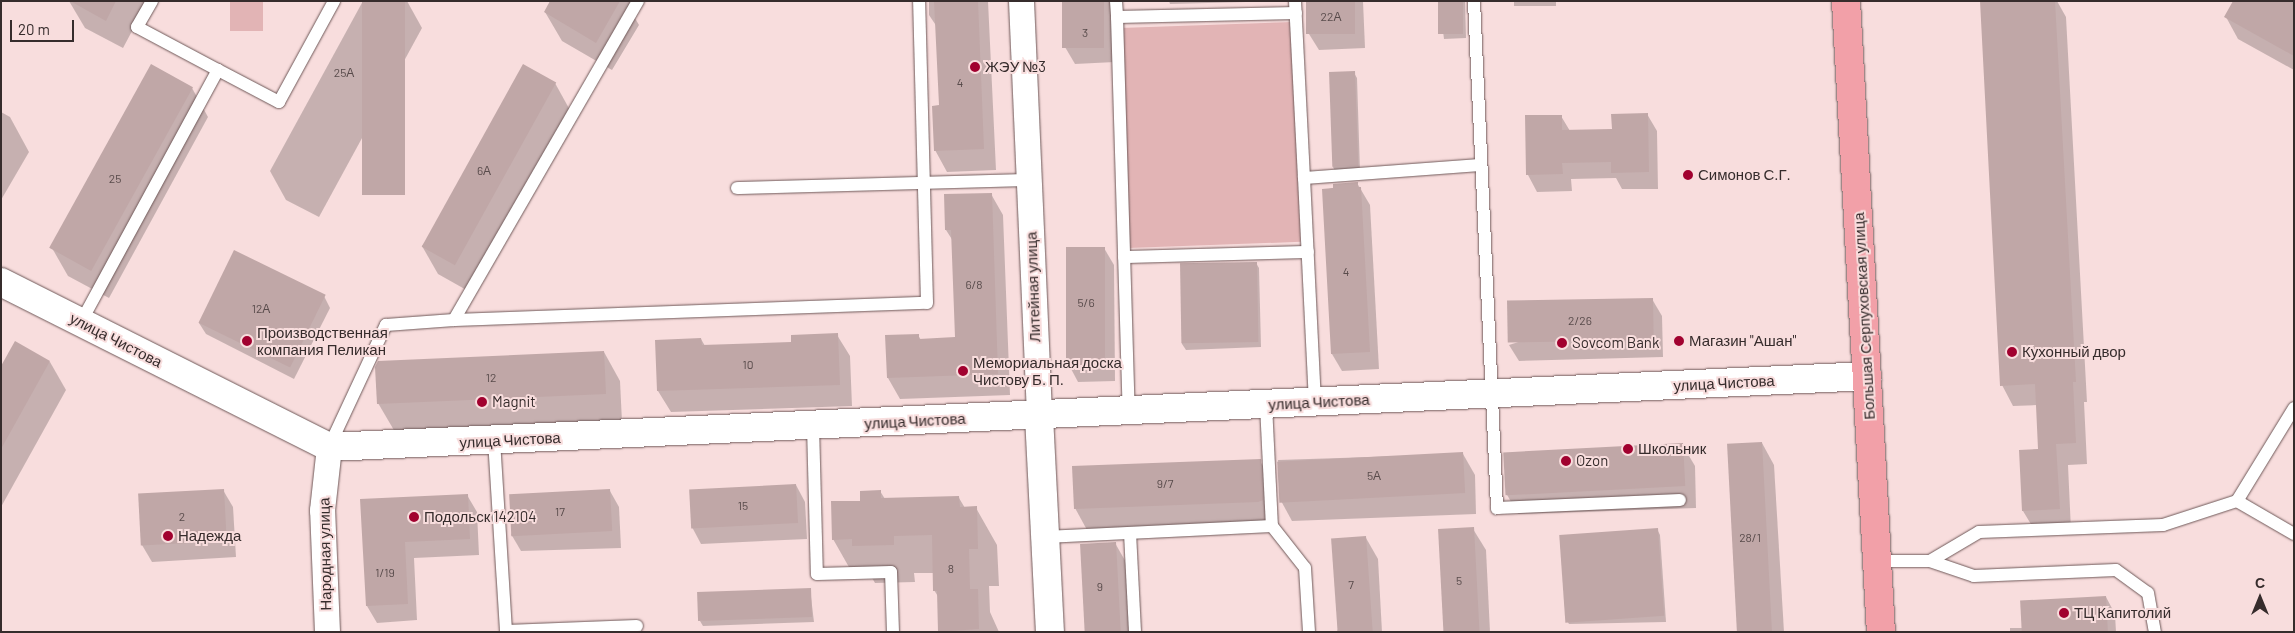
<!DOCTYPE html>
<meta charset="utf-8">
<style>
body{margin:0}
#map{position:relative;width:2295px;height:633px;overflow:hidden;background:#f8dddd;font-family:Barlow,sans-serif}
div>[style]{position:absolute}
.green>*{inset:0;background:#e2b4b5;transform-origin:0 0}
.shadow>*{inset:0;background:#0003;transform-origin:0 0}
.building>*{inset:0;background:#c0a7a7;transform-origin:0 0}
.roads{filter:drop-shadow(0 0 1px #6f5959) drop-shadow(0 0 1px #6f5959)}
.lane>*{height:12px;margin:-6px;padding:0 6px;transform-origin:6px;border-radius:6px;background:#fff}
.street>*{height:25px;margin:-12.5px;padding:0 12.5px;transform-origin:12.5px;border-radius:12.5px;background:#fff}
.secondary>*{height:28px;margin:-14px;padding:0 14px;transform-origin:14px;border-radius:14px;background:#fff}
.primary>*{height:28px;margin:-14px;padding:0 14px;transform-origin:14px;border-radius:14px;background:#f2a0a8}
.dots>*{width:14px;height:14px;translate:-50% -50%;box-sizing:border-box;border:2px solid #f8dddd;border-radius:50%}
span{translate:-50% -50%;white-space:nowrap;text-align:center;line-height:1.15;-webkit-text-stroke:4px #f8dddd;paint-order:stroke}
.number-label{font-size:12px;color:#584b4b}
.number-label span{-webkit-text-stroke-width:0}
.poi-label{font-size:15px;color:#362c2c}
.left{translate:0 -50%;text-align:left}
.street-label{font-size:15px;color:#362c2c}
.frame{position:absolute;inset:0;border:2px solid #362c2c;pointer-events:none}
.north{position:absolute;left:2235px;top:573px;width:50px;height:50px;-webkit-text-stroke:4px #f8dddd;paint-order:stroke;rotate:0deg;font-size:14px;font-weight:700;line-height:20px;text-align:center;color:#362c2c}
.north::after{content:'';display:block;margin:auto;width:18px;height:22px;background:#362c2c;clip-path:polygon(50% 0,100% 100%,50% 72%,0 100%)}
.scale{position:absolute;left:10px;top:20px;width:64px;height:22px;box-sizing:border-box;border:2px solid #362c2c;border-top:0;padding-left:6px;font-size:15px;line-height:18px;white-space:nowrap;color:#362c2c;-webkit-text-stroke:4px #f8dddd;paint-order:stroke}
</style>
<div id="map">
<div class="green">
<div style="left:230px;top:1px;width:33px;height:30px"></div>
<div style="left:1293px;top:22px;width:220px;height:173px;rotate:88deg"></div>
</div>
<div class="shadow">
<div style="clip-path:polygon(69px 1px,148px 1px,123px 48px,85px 28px)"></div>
<div style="clip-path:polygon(363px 1px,407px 1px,422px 28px,319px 217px,286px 200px,270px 171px)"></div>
<div style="clip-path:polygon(552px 1px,639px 1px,632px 13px,639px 25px,612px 70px,562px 41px,545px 12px)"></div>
<div style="clip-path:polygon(929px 1px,988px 1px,996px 170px,947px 172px,935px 150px,940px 107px,937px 27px,929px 15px)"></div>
<div style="clip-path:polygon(1063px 1px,1112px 1px,1115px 62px,1075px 64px,1065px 47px)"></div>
<div style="clip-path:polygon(1169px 1px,1246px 1px,1246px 2px,1170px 4px)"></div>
<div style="clip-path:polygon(1308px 1px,1363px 1px,1365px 48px,1319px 50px,1309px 34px)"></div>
<div style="clip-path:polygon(1439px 1px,1465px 1px,1466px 38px,1444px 39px)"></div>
<div style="left:1514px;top:1px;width:42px;height:5px"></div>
<div style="clip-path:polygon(1605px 1px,1638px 1px,1605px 2px)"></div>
<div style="clip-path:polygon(1981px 1px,2057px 1px,2066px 17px,2087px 402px,2084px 402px,2087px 464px,2068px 465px,2071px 530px,2035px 531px,2023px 511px,2040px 450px,2037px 405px,2013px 406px,2002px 385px)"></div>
<div style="clip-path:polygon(2294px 1px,2294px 70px,2238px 39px,2226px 17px)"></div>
<div style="clip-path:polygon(1354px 73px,1357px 78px,1360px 171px,1336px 173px,1333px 167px)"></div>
<div style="clip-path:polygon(555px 83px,571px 112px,470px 292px,438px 274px,422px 246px)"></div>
<div style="clip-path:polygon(192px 88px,208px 117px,109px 298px,68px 276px,52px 248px)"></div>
<div style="clip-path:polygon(1px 112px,10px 117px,29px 152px,1px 200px)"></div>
<div style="clip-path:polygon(1647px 114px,1657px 131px,1658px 189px,1622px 189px,1616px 178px,1571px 179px,1572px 191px,1537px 192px,1528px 175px,1526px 117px,1561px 116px,1570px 131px,1613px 130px)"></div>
<div style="clip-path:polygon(1357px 183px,1370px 205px,1379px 369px,1342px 371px,1332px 354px,1324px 190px)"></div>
<div style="clip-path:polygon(991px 194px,1003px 215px,1010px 395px,900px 399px,888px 378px,918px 335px,921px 340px,956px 339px,953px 241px,946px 230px,945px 196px)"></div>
<div style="clip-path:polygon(1104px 248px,1114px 265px,1115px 381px,1078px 382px,1069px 365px)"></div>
<div style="clip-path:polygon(1256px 263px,1259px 268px,1261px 347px,1186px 350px,1182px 344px,1181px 265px)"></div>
<div style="clip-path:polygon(324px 296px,330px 308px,294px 379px,206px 334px,199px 323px)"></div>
<div style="clip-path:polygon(1652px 299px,1662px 316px,1663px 357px,1519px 361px,1509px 345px)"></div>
<div style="clip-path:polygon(837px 335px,850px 356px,852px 406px,671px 412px,658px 391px,701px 339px,705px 346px,792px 343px)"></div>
<div style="clip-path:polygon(604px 352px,620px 381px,622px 422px,395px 432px,378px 403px)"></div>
<div style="clip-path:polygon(50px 362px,66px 390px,1px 507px,1px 369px)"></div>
<div style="clip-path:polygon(1762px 443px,1774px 465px,1784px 632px,1738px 632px)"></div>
<div style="clip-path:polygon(1682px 444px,1695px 466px,1696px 508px,1518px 514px,1506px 493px)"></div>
<div style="clip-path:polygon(1463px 454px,1475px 475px,1476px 514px,1292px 521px,1280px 499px,1278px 460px)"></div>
<div style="clip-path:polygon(1260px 461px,1272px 482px,1274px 521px,1087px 530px,1075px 508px)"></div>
<div style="clip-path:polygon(796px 485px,805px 502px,807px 539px,701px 544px,692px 527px)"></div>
<div style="clip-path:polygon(223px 490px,233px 507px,236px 557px,152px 562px,142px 545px)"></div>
<div style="clip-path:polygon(610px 491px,619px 507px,621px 548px,521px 551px,511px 534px)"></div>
<div style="clip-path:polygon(880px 491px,885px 499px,959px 498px,965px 508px,976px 508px,997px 545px,999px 586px,989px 586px,990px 612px,999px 632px,938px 632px,939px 598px,934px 590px,934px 573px,914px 573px,915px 582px,875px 583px,871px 576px,854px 576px,833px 539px,861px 502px)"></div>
<div style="clip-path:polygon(467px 495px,477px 512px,479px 555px,414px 558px,417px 620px,377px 623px,367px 606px,362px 500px)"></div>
<div style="clip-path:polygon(1473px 529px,1486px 550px,1490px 632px,1445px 632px)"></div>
<div style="clip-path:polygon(1657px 529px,1660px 535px,1666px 622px,1569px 624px,1566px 619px)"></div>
<div style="clip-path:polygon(1366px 538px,1378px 559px,1382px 632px,1337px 632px)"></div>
<div style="clip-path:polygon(1115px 543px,1127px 564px,1131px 632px,1086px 632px)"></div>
<div style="clip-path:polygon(810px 589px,814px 622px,703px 626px,700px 621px)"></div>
<div style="clip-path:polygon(2106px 597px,2115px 614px,2116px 632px,2010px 632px,2010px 628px,2023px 628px)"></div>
</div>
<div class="building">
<div style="clip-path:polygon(70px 1px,116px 1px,106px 21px)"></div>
<div style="left:362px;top:1px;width:43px;height:194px"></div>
<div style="clip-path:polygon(550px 1px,620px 1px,596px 43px,544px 12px)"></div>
<div style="clip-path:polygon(934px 1px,978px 1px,984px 149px,934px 151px,932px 106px,939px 105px)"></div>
<div style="left:1062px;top:1px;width:42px;height:47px"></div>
<div style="left:1306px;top:1px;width:49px;height:33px"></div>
<div style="left:1438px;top:1px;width:25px;height:33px"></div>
<div style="clip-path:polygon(1980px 1px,2055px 1px,2076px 382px,2073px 382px,2076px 443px,2056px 444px,2060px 509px,2022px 511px,2019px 450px,2038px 449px,2035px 384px,2000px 386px)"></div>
<div style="clip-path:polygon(2233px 1px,2294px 1px,2294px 56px,2224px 17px)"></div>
<div style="left:151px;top:64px;width:48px;height:210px;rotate:29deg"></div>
<div style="left:523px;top:64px;width:38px;height:209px;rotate:29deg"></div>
<div style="left:1355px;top:71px;width:95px;height:26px;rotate:88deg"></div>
<div style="clip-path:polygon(1648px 113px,1649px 172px,1611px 173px,1611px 162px,1562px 163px,1563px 174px,1526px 175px,1525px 115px,1562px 115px,1562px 130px,1612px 129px,1611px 114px)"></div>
<div style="clip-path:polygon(1358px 182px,1358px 187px,1361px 187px,1370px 352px,1331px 354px,1322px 189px,1333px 188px,1333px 184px)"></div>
<div style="clip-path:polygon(992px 193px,998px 374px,887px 378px,885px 335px,919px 334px,919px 339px,955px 337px,951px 230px,945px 230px,944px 194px)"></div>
<div style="left:1066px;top:247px;width:39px;height:118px"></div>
<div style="left:234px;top:250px;width:102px;height:81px;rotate:26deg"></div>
<div style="left:1257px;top:262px;width:80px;height:77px;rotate:89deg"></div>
<div style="left:1653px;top:298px;width:42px;height:146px;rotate:89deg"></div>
<div style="clip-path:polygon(838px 333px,840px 385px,657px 391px,655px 340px,701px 338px,702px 345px,791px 342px,791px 335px)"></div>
<div style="clip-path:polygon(15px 341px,50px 361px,1px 449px,1px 366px)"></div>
<div style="clip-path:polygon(604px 351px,606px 394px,377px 404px,375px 367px,378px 361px)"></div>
<div style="left:1762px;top:442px;width:190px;height:35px;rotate:87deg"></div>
<div style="left:1683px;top:443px;width:43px;height:180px;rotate:87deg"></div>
<div style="left:1463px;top:452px;width:41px;height:186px;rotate:87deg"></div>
<div style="clip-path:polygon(1261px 459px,1263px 500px,1258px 502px,1074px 509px,1072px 466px)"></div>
<div style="left:796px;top:484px;width:39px;height:107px;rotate:87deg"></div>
<div style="left:224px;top:489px;width:52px;height:86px;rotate:87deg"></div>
<div style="left:610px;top:489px;width:42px;height:101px;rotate:87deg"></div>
<div style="clip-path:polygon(881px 490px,881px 498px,959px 496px,960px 507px,977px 506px,978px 549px,969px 549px,970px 589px,978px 589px,979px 629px,938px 632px,937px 591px,933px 591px,932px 535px,894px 536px,894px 545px,852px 546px,852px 539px,832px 540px,831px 501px,860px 501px,860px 491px)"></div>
<div style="clip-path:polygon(468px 494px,470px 539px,405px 542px,408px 604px,366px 606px,360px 499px)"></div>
<div style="left:1474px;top:527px;width:105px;height:36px;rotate:87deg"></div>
<div style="left:1658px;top:528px;width:88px;height:99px;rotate:86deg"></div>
<div style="left:1366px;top:536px;width:96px;height:35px;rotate:86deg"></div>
<div style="left:1116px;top:542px;width:90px;height:36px;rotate:87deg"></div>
<div style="left:811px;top:588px;width:29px;height:114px;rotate:88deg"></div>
<div style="left:2106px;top:596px;width:36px;height:86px;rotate:87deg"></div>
</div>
<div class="roads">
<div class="lane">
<div style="left:152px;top:1px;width:30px;rotate:120deg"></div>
<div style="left:137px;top:27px;width:92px;rotate:28deg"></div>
<div style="left:638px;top:1px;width:368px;rotate:120deg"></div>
<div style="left:454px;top:320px;width:473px;rotate:-2.1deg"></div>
<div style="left:927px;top:303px;width:302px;rotate:-91.5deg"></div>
<div style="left:1116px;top:1px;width:16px;rotate:86deg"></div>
<div style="left:1117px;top:17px;width:179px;rotate:-1.3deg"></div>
<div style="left:1295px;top:1px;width:177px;rotate:87.1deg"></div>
<div style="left:1304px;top:178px;width:177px;rotate:-4.2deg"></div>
<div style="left:1474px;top:1px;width:508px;rotate:87.4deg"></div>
<div style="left:1497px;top:508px;width:183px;rotate:-2.5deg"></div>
<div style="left:1117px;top:17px;width:394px;rotate:88.3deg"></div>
<div style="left:1304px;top:178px;width:224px;rotate:87.2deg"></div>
<div style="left:737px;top:188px;width:292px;rotate:-1.6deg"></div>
<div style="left:1124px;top:257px;width:184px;rotate:-1.6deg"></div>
<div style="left:81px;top:322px;width:287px;rotate:-61.5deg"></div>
<div style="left:218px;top:70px;width:69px;rotate:27.7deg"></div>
<div style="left:279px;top:102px;width:115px;rotate:-61.4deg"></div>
<div style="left:1266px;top:405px;width:121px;rotate:87.2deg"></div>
<div style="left:813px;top:426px;width:148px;rotate:88.5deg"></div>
<div style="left:817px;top:574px;width:74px;rotate:-1.5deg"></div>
<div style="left:891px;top:572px;width:60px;rotate:88.1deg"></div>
<div style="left:494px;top:440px;width:191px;rotate:86.4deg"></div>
<div style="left:506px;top:631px;width:131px;rotate:-2.2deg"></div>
<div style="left:329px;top:447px;width:135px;rotate:-65deg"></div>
<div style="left:386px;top:325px;width:68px;rotate:-4.2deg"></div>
<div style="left:2237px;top:501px;width:66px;rotate:30.1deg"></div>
<div style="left:1130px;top:533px;width:99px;rotate:87.1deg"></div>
<div style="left:1045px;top:537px;width:227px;rotate:-2.8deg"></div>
<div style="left:1272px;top:526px;width:53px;rotate:51.8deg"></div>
<div style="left:1305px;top:568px;width:64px;rotate:86.4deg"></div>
<div style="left:1878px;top:561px;width:52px"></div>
<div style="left:1930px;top:561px;width:46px;rotate:18.8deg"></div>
<div style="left:1974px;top:576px;width:142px;rotate:-2.4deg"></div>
<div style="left:2116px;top:570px;width:39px;rotate:36deg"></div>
<div style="left:2148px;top:593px;width:40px;rotate:80deg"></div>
<div style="left:1930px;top:561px;width:57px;rotate:-30.6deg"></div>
<div style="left:1979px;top:532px;width:184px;rotate:-2.2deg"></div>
<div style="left:2163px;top:525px;width:78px;rotate:-18deg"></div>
<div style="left:2237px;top:501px;width:109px;rotate:-58.5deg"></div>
</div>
<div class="street">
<div style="left:1021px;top:1px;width:415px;rotate:87.5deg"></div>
<div style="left:327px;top:632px;width:122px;rotate:-92.3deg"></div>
<div style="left:322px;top:510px;width:63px;rotate:-83.7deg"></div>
</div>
<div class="secondary">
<div style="left:1px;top:282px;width:367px;rotate:26.7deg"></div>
<div style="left:329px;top:447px;width:1540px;rotate:-2.64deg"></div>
<div style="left:1039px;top:416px;width:216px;rotate:87.1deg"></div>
</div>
<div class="primary">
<div style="left:1846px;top:1px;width:632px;rotate:86.83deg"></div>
</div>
</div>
<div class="dots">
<div style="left:975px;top:67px;background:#a1012f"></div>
<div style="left:1688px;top:175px;background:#a1012f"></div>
<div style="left:247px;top:341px;background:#a1012f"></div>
<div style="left:1679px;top:341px;background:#a1012f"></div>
<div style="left:1562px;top:343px;background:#a1012f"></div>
<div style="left:2012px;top:352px;background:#a1012f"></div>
<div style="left:963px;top:371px;background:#a1012f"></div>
<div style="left:482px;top:402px;background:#a1012f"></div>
<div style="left:1628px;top:449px;background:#a1012f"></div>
<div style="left:1566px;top:461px;background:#a1012f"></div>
<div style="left:414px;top:517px;background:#a1012f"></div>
<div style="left:168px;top:536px;background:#a1012f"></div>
<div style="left:2064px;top:613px;background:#a1012f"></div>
</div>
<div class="number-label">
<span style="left:1331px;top:17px">22А</span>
<span style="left:1085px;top:33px">3</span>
<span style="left:344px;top:73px">25А</span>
<span style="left:960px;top:83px">4</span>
<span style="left:484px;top:171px">6А</span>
<span style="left:115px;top:179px">25</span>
<span style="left:1346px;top:272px">4</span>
<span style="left:974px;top:285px">6/8</span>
<span style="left:1086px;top:303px">5/6</span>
<span style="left:261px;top:309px">12А</span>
<span style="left:1580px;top:321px">2/26</span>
<span style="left:748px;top:365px">10</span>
<span style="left:491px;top:378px">12</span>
<span style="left:1374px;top:476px">5А</span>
<span style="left:1165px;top:484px">9/7</span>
<span style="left:743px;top:506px">15</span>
<span style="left:560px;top:512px">17</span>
<span style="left:182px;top:517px">2</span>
<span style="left:1750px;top:538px">28/1</span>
<span style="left:951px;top:569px">8</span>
<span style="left:385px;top:573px">1/19</span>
<span style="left:1459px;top:581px">5</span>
<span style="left:1351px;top:585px">7</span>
<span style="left:1100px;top:587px">9</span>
</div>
<div class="poi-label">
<span class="left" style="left:985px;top:67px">ЖЭУ №3</span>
<span class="left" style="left:1698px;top:175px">Симонов С.Г.</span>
<span class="left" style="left:257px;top:341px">Производственная<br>компания Пеликан</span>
<span class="left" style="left:1689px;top:341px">Магазин "Ашан"</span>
<span class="left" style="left:1572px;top:343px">Sovcom Bank</span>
<span class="left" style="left:2022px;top:352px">Кухонный двор</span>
<span class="left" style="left:973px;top:371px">Мемориальная доска<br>Чистову Б. П.</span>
<span class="left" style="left:492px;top:402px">Magnit</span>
<span class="left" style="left:1638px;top:449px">Школьник</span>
<span class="left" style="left:1576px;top:461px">Ozon</span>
<span class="left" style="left:424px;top:517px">Подольск 142104</span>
<span class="left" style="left:178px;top:536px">Надежда</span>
<span class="left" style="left:2074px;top:613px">ТЦ Капитолий</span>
</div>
<div class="street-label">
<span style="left:1033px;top:287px;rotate:-92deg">Литейная улица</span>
<span style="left:1864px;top:316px;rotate:-93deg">Большая Серпуховская улица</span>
<span style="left:116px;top:340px;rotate:27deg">улица Чистова</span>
<span style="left:1724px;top:383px;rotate:-3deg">улица Чистова</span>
<span style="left:1319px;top:402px;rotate:-3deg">улица Чистова</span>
<span style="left:915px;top:421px;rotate:-3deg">улица Чистова</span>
<span style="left:510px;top:440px;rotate:-3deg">улица Чистова</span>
<span style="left:325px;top:554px;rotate:-91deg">Народная улица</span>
</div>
<div class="frame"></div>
<div class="north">С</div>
<div class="scale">20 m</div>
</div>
